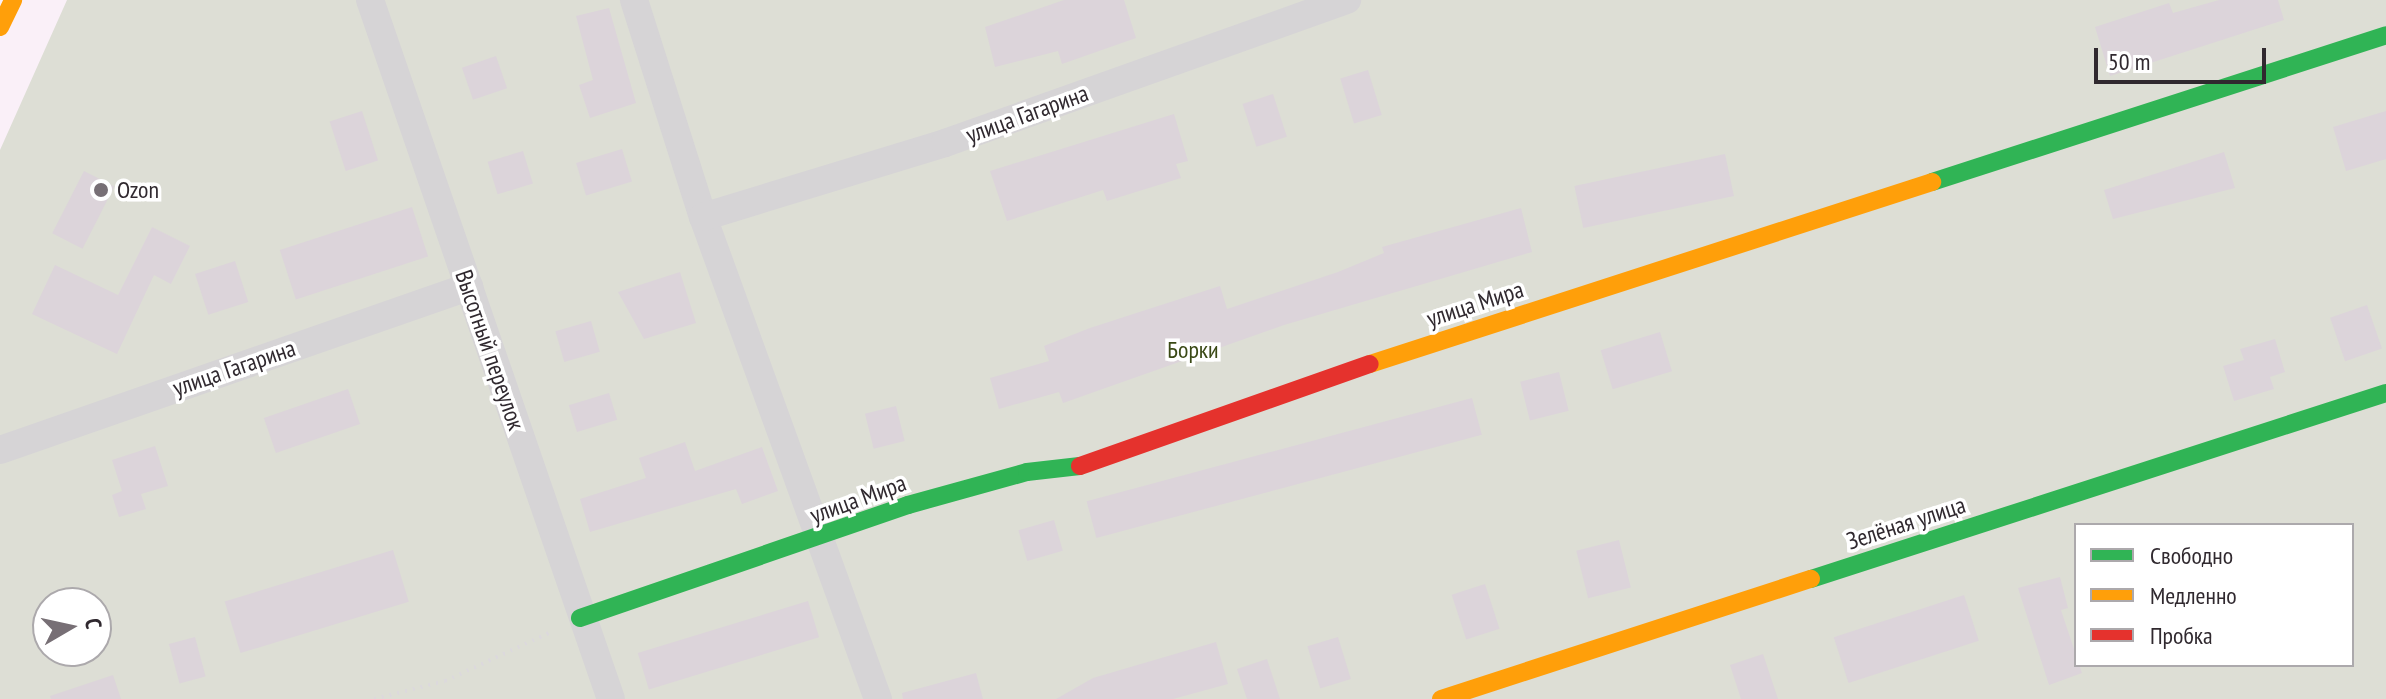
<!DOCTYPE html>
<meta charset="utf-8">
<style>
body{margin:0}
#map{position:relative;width:2386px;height:699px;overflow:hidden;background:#faf0f8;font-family:"PT Sans Narrow",sans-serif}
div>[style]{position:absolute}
.green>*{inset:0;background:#ddded5}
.building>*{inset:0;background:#dcd4da;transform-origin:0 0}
.path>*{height:4px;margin-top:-2px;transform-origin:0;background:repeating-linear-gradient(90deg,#dcd9dc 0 2px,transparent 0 8px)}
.street>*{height:28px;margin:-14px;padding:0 14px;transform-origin:14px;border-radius:14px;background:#d6d4d6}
.fast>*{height:18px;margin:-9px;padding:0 9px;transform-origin:9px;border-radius:9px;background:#30b455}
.slow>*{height:18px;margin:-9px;padding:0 9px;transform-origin:9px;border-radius:9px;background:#ff9f0a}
.jam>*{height:18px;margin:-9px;padding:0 9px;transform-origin:9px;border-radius:9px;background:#e5322d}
.dots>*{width:22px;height:22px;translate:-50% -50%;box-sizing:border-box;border:4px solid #fff;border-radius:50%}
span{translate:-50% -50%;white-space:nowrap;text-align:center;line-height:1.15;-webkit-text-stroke:7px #fff;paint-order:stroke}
.street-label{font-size:24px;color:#30292f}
.poi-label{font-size:24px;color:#30292f}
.left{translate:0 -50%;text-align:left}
.park-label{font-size:24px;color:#3a4915}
.legend{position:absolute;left:2074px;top:523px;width:280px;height:144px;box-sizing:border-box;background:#fff;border:2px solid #aca9ac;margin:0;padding:10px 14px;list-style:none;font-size:24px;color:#30292f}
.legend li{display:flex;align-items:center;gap:16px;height:40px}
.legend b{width:40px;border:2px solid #aca9ac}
.north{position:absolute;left:32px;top:587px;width:80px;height:80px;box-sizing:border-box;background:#fff;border:2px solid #aca9ac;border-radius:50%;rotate:81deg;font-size:22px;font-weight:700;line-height:32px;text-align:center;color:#30292f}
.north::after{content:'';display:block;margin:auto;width:28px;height:36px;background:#776f75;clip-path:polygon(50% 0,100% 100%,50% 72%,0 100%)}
.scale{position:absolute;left:2094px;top:48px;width:172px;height:36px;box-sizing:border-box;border:4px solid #30292f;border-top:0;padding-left:10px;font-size:24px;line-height:28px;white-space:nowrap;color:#30292f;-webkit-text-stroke:6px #fff;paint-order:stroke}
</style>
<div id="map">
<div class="green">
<div style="clip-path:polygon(evenodd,67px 0,2386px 0,2386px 699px,0 699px,0 150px,67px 0,2076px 525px,2352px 525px,2352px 665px,2076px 665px,2076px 525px,67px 0,48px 603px,96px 603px,96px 651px,48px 651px,48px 603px)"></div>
</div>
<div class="building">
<div style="clip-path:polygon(1064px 0,1124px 0,1136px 38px,1062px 64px,1058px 51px,995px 67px,985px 27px)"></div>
<div style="clip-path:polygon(2219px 0,2278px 0,2284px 20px,2110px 76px,2095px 27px,2169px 3px,2173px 13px)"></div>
<div style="clip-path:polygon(609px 8px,636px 103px,590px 118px,579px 85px,593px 80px,576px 16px)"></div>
<div style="left:496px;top:56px;width:34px;height:36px;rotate:71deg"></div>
<div style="left:1368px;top:70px;width:47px;height:29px;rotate:73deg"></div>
<div style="left:1273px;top:94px;width:45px;height:32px;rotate:72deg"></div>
<div style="left:362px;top:111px;width:52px;height:34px;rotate:72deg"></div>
<div style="clip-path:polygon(2386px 111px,2386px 159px,2346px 171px,2333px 127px)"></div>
<div style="clip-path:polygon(1174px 114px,1188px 161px,1176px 164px,1181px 178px,1107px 201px,1103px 190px,1007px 221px,990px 171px)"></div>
<div style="left:622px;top:149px;width:34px;height:48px;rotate:73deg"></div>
<div style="left:523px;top:151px;width:34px;height:37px;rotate:73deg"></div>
<div style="clip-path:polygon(2224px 152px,2235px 188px,2113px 219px,2104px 190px)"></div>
<div style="left:1725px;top:154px;width:43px;height:154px;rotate:78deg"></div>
<div style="left:84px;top:171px;width:34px;height:70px;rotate:27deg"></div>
<div style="left:412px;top:207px;width:52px;height:139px;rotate:72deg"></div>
<div style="clip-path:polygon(1521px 208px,1532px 252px,1284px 325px,1063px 403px,1059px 392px,999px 409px,990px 378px,1049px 361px,1044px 346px,1090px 328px,1220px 286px,1227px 309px,1338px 272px,1384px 253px,1382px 247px)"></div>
<div style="clip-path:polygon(152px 227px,190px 246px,171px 284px,154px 275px,117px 354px,32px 314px,55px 265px,118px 295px)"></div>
<div style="left:235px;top:261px;width:43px;height:42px;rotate:72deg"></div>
<div style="clip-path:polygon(680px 272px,696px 323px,644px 339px,618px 292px)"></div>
<div style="left:2367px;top:305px;width:46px;height:39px;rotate:71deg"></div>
<div style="left:591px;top:321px;width:32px;height:37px;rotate:74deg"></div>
<div style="left:1660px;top:332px;width:41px;height:62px;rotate:73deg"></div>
<div style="clip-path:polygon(2275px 339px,2285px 372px,2270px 377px,2274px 389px,2234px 401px,2223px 366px,2244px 360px,2240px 349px)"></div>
<div style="left:1559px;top:372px;width:40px;height:40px;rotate:76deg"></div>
<div style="left:348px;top:389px;width:37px;height:89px;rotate:71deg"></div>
<div style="left:609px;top:393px;width:28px;height:42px;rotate:73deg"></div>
<div style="left:1472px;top:398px;width:38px;height:399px;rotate:75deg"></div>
<div style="left:896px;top:406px;width:36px;height:32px;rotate:76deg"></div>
<div style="clip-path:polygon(685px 442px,695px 471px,762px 447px,778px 491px,742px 504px,736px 489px,590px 532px,580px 499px,646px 478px,639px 458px)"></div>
<div style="clip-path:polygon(155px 446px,168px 486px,141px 494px,146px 509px,119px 517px,112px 495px,122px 491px,112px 460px)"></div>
<div style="left:1054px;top:520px;width:32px;height:37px;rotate:74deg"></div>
<div style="left:1619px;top:540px;width:49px;height:44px;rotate:76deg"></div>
<div style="left:393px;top:550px;width:54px;height:176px;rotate:73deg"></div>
<div style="clip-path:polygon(2060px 577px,2068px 608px,2061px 610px,2082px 673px,2049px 685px,2018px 588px)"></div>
<div style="left:1485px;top:584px;width:47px;height:35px;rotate:72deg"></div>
<div style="left:1964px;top:595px;width:48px;height:137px;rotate:72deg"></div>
<div style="left:808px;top:601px;width:38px;height:178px;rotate:73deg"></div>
<div style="left:195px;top:637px;width:41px;height:27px;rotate:75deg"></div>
<div style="left:1338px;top:637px;width:44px;height:32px;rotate:73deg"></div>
<div style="clip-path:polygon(1216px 642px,1228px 684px,1173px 699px,1056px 699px,1093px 678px)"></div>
<div style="clip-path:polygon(1763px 654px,1778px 699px,1741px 699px,1730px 665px)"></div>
<div style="clip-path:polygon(1267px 659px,1280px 699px,1247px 699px,1237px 669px)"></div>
<div style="clip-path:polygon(976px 673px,983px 699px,903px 699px,902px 693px)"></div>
<div style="clip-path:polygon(113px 675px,121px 699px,51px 699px,50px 696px)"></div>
</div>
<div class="path">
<div style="left:374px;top:699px;width:73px;rotate:-14.2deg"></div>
<div style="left:445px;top:681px;width:119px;rotate:-24.8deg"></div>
</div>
<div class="street">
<div style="left:370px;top:0;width:739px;rotate:70.98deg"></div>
<div style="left:634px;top:0;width:228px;rotate:72.4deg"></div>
<div style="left:703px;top:217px;width:513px;rotate:70.05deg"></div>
<div style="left:703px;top:217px;width:253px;rotate:-17deg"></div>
<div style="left:945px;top:143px;width:427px;rotate:-19.6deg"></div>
<div style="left:0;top:450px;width:497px;rotate:-19.2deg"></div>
</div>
<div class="fast">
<div style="left:1932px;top:182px;width:477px;rotate:-17.9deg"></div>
<div style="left:1811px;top:579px;width:604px;rotate:-17.93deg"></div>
<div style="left:580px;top:618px;width:347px;rotate:-19deg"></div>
<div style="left:908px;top:505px;width:123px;rotate:-15.5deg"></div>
<div style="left:1027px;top:472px;width:53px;rotate:-6.5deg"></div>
</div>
<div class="slow">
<div style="left:0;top:27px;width:30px;rotate:-64deg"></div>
<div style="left:1370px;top:364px;width:591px;rotate:-17.94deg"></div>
<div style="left:1441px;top:699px;width:389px;rotate:-18deg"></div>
</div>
<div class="jam">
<div style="left:1080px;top:466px;width:307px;rotate:-19.4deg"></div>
</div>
<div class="dots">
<div style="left:101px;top:190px;background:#776f75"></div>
</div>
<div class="street-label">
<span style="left:1027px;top:114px;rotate:-20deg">улица Гагарина</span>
<span style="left:1475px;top:304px;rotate:-18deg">улица Мира</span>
<span style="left:490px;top:350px;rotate:71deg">Высотный переулок</span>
<span style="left:234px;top:368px;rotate:-19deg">улица Гагарина</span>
<span style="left:858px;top:499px;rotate:-20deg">улица Мира</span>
<span style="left:1906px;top:523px;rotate:-18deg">Зелёная улица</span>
</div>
<div class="poi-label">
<span class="left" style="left:117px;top:190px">Ozon</span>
</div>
<div class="park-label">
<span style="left:1193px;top:350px">Борки</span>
</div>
<ul class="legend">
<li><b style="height:10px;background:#30b455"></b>Свободно</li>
<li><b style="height:10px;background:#ff9f0a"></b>Медленно</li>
<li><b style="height:10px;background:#e5322d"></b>Пробка</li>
</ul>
<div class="north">С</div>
<div class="scale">50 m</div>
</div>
